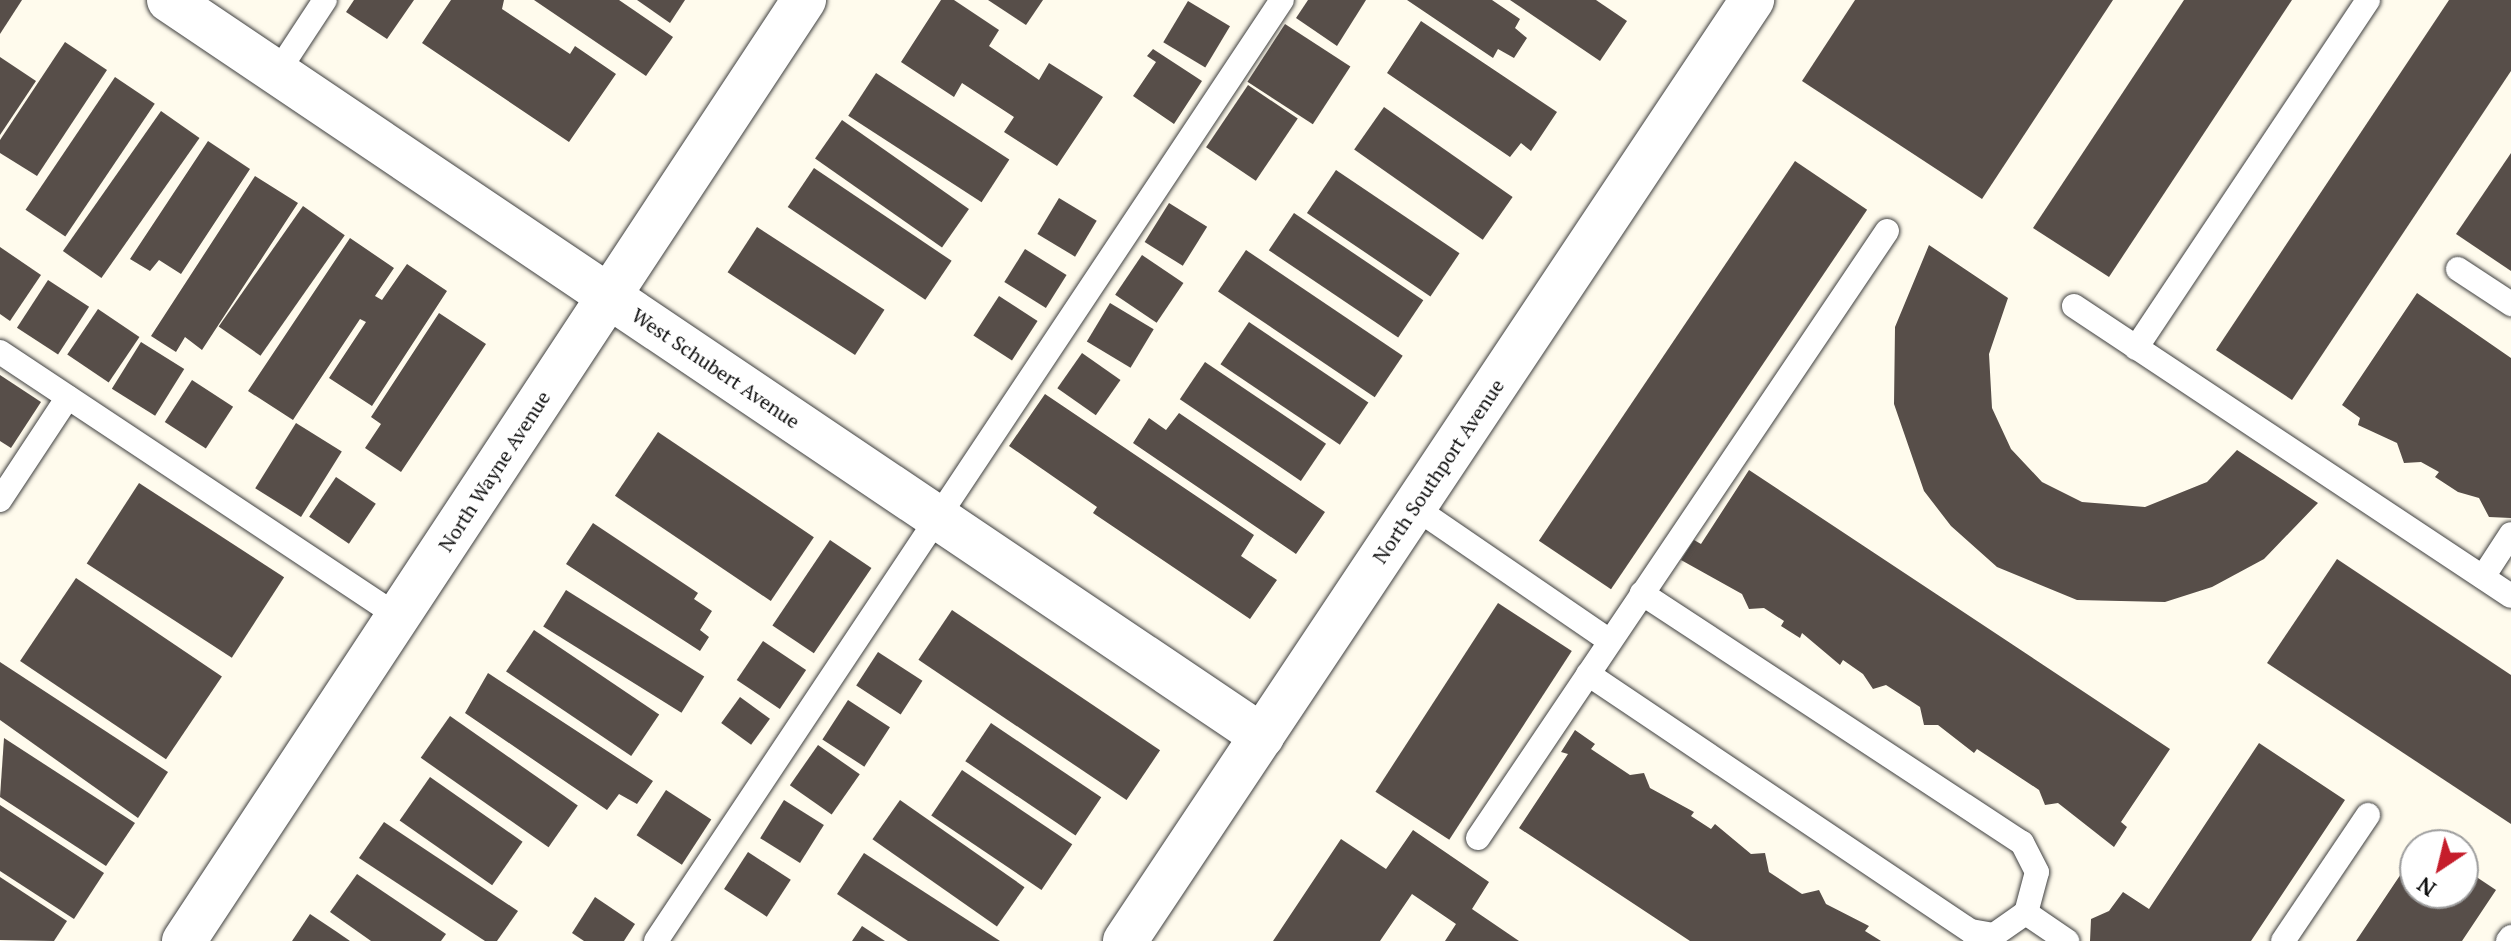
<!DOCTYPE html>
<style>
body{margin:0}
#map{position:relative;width:2511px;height:941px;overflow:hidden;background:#fffbed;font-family:"PT Serif",serif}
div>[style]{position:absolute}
.building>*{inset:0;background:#574e49;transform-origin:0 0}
.roads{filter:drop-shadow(0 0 2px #404040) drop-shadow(0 0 2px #404040)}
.service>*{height:24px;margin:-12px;padding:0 12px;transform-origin:12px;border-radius:12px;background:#fff}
.minor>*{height:44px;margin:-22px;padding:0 22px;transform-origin:22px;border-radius:22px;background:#fff}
.tertiary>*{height:44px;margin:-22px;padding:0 22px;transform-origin:22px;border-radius:22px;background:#fff}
span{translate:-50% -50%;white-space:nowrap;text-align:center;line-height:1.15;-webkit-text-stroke:8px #fff;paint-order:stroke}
.street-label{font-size:20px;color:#0d0d0d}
.north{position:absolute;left:2399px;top:829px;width:80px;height:80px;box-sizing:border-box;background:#fff;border:2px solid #9e9e9e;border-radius:50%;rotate:215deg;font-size:22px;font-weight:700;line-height:32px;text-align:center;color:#0d0d0d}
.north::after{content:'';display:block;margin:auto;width:28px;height:36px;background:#c51d2b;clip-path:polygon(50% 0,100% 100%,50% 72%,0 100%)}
</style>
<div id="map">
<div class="building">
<div style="clip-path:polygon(0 0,22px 0,0 34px)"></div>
<div style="clip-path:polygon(354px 0,414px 0,387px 39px,346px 12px)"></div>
<div style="clip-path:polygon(451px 0,504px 0,502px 9px,570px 54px,575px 46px,616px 74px,569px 142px,422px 43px)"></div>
<div style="clip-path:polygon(534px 0,619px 0,673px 37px,646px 76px)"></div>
<div style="clip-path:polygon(637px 0,685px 0,670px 23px)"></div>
<div style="clip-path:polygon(941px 0,954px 0,999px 30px,989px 46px,1039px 80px,1049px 63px,1103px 97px,1057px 166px,1004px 132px,1014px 117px,962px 83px,954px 97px,901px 62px)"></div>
<div style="clip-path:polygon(988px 0,1043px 0,1026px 25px)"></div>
<div style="clip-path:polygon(1308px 0,1366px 0,1337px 46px,1296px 18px)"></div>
<div style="clip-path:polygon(1407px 0,1492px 0,1520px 19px,1515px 28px,1527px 38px,1514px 58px,1498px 49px,1493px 58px)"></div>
<div style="clip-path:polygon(1510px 0,1596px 0,1627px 21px,1600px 61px)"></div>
<div style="clip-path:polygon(1855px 0,2113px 0,1982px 199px,1802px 81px)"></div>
<div style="clip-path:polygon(2184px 0,2292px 0,2109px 277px,2033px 228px)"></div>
<div style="clip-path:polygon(2449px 0,2511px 0,2511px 71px,2292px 400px,2216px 350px)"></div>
<div style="left:1188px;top:1px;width:49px;height:48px;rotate:31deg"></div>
<div style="clip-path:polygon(1421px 21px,1557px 112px,1531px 151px,1521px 143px,1510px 157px,1387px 73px)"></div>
<div style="left:1285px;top:24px;width:78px;height:69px;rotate:33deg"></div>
<div style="clip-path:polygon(65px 42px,107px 70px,37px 176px,0 153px,0 140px)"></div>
<div style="clip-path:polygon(1153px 49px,1202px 81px,1174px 124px,1133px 96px,1156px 62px,1147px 56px)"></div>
<div style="clip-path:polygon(0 57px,36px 81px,0 135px)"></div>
<div style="left:876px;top:73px;width:159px;height:51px;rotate:33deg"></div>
<div style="left:115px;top:77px;width:48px;height:160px;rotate:34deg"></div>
<div style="left:1248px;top:85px;width:60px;height:75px;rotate:34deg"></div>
<div style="left:1384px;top:107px;width:157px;height:52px;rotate:35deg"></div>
<div style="left:161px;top:111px;width:47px;height:171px;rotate:35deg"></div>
<div style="left:842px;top:120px;width:155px;height:47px;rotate:35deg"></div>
<div style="clip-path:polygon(208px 141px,250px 169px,181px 274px,159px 260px,150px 271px,130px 259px)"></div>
<div style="clip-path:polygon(2511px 153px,2511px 271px,2456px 234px)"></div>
<div style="left:1795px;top:161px;width:87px;height:458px;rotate:34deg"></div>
<div style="left:814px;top:168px;width:166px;height:47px;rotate:34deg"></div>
<div style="left:1336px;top:170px;width:149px;height:52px;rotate:34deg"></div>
<div style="clip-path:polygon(255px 176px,298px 203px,202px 350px,185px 337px,176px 352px,151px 336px)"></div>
<div style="left:1059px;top:198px;width:44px;height:42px;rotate:31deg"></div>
<div style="left:1169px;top:203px;width:45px;height:46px;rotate:32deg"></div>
<div style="left:303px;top:206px;width:51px;height:147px;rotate:35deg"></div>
<div style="left:1294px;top:213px;width:156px;height:45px;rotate:34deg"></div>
<div style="left:757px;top:227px;width:152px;height:54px;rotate:33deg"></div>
<div style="clip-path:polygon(350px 238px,394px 268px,375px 296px,382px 300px,407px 264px,447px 291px,372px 406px,329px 378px,366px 322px,360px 319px,293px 420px,248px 391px)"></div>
<div style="clip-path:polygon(1929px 245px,2008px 298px,1989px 354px,1992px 408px,2011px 449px,2042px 482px,2082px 502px,2145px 507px,2207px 482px,2237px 450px,2318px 503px,2264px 559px,2212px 587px,2165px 602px,2077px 600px,1997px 567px,1951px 526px,1924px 491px,1894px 404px,1895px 327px)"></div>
<div style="clip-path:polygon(0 247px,41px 275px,10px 321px,0 314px)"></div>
<div style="left:1025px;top:249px;width:49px;height:39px;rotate:32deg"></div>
<div style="left:1246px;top:250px;width:189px;height:50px;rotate:34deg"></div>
<div style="left:1142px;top:255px;width:50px;height:48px;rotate:34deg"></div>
<div style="left:48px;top:280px;width:49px;height:57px;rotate:33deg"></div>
<div style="clip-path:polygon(2417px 293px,2511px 358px,2511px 518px,2489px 517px,2479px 498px,2458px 492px,2435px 477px,2439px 472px,2421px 462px,2404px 463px,2397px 443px,2358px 425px,2360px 418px,2342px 405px)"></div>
<div style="left:999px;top:296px;width:46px;height:47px;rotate:33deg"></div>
<div style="left:1110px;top:303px;width:51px;height:45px;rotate:31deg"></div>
<div style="left:98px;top:309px;width:50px;height:55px;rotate:34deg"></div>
<div style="clip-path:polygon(439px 313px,486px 344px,401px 472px,365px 448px,381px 424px,371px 417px)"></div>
<div style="left:1249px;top:322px;width:144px;height:51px;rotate:34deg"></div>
<div style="left:141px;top:342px;width:51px;height:55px;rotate:32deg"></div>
<div style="left:1082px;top:353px;width:47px;height:43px;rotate:35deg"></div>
<div style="left:1205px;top:362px;width:146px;height:45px;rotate:34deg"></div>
<div style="clip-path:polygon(0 375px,41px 402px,11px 448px,0 441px)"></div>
<div style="left:192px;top:380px;width:49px;height:50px;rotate:33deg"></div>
<div style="clip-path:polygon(1045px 394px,1254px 535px,1241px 556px,1277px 580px,1250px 619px,1093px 513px,1097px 507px,1009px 446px)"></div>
<div style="clip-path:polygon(1179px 413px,1325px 512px,1296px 554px,1133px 443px,1149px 418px,1166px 430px)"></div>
<div style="left:296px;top:423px;width:54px;height:77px;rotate:32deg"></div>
<div style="left:658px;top:432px;width:188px;height:77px;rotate:34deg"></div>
<div style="clip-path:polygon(1749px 470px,2170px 749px,2121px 822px,2127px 827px,2114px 847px,2058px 803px,2045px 805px,2039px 790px,1977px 749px,1974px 753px,1938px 725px,1924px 725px,1920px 707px,1886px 685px,1873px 689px,1863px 674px,1843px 660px,1840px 665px,1802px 633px,1800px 638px,1781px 626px,1784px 621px,1764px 608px,1749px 609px,1742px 594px,1681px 560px,1694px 540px,1701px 544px)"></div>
<div style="left:336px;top:477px;width:48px;height:48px;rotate:34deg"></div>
<div style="left:139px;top:483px;width:173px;height:96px;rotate:33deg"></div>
<div style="clip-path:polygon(593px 523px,698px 593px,694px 599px,712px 611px,700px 630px,709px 637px,700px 651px,566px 564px)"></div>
<div style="left:830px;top:540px;width:50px;height:103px;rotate:34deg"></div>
<div style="clip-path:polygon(2337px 559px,2511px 675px,2511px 824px,2267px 663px)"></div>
<div style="left:76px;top:578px;width:176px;height:100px;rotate:34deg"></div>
<div style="left:566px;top:590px;width:163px;height:43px;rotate:32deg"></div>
<div style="left:1498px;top:603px;width:88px;height:225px;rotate:33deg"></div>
<div style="left:952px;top:610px;width:251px;height:60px;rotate:34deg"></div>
<div style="left:534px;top:630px;width:151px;height:50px;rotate:34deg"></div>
<div style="left:763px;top:641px;width:52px;height:47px;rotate:34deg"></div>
<div style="left:878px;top:652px;width:53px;height:40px;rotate:33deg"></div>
<div style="clip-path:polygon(0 662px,168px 772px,138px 818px,0 720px)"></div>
<div style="clip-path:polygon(488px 673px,653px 781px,637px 804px,619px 794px,607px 810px,465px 713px)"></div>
<div style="left:740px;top:697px;width:37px;height:32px;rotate:36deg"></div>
<div style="left:848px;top:700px;width:50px;height:47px;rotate:33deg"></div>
<div style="left:450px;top:716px;width:156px;height:51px;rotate:35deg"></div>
<div style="left:991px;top:723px;width:133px;height:46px;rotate:34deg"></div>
<div style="clip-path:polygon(1575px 730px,1595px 744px,1591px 749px,1630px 775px,1644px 773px,1650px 788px,1694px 812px,1691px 816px,1711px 829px,1715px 824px,1751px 854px,1765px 853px,1769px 872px,1802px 894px,1819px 890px,1826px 904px,1869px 926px,1865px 931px,1881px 941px,1690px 941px,1519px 828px,1568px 754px,1561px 752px)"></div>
<div style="clip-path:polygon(4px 738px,135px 823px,106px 866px,0 797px)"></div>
<div style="clip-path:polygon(2259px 743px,2345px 800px,2251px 941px,2090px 941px,2091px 919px,2109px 911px,2123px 892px,2149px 909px)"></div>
<div style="left:818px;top:745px;width:51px;height:49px;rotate:35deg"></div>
<div style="left:962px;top:770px;width:133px;height:55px;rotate:34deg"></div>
<div style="left:430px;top:777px;width:113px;height:53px;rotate:35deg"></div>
<div style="left:666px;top:790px;width:54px;height:54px;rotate:33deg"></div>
<div style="left:784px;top:800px;width:47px;height:45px;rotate:32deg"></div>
<div style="left:900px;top:800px;width:152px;height:48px;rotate:35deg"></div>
<div style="clip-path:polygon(0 805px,104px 873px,74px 919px,0 871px)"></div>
<div style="clip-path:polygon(384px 822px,518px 911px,497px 941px,485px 941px,359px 858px)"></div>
<div style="clip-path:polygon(1413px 830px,1489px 882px,1472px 909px,1519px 941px,1445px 941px,1456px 924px,1412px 894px,1380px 941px,1273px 941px,1341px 839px,1386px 869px)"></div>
<div style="left:748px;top:852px;width:51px;height:44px;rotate:33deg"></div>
<div style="clip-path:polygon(864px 853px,1000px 941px,908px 941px,837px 894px)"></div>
<div style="clip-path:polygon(2415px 853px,2415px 893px,2463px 893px,2463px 868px,2496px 890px,2462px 941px,2356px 941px)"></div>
<div style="clip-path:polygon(357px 874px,446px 934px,441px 941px,371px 941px,330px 912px)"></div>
<div style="clip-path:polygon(0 877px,67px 921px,54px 941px,0 940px)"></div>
<div style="clip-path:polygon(595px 897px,635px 924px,624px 941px,584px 941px,572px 933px)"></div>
<div style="clip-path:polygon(310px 914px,337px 932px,350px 941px,292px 941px)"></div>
<div style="clip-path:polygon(862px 926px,885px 941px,852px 941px)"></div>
</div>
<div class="roads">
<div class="service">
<div style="left:277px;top:73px;width:87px;rotate:-56.7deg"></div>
<div style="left:2458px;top:269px;width:64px;rotate:33.4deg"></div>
<div style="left:2074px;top:306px;width:524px;rotate:33.57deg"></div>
<div style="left:2136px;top:348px;width:418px;rotate:-56.3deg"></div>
<div style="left:0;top:352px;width:478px;rotate:33.6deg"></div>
<div style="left:0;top:500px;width:123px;rotate:-56.6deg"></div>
<div style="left:1414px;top:507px;width:237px;rotate:34.4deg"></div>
<div style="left:2483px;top:577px;width:51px;rotate:-56.9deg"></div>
<div style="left:1588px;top:674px;width:461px;rotate:33.9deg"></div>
<div style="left:1971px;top:931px;width:23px;rotate:10deg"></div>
<div style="left:1994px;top:935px;width:39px;rotate:-35deg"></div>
<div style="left:2026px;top:913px;width:42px;rotate:-75deg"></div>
<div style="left:2037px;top:872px;width:33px;rotate:-117deg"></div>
<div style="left:2022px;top:843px;width:455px;rotate:-146.7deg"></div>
<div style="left:1478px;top:838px;width:732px;rotate:-56.03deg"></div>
<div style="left:2026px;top:913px;width:50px;rotate:34.3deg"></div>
<div style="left:656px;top:941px;width:1130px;rotate:-56.37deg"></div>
<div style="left:2283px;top:941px;width:152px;rotate:-56deg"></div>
<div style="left:2508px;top:941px;width:5px;rotate:-53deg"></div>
</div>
<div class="minor">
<div style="left:169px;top:0;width:1318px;rotate:33.96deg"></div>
<div style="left:184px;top:941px;width:1127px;rotate:-56.62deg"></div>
</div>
<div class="tertiary">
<div style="left:1125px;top:941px;width:1131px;rotate:-56.32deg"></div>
</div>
</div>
<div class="street-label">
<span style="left:716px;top:368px;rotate:34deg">West Schubert Avenue</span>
<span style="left:494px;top:471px;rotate:-57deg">North Wayne Avenue</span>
<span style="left:1438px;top:471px;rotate:-56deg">North Southport Avenue</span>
</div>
<div class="north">N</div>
</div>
